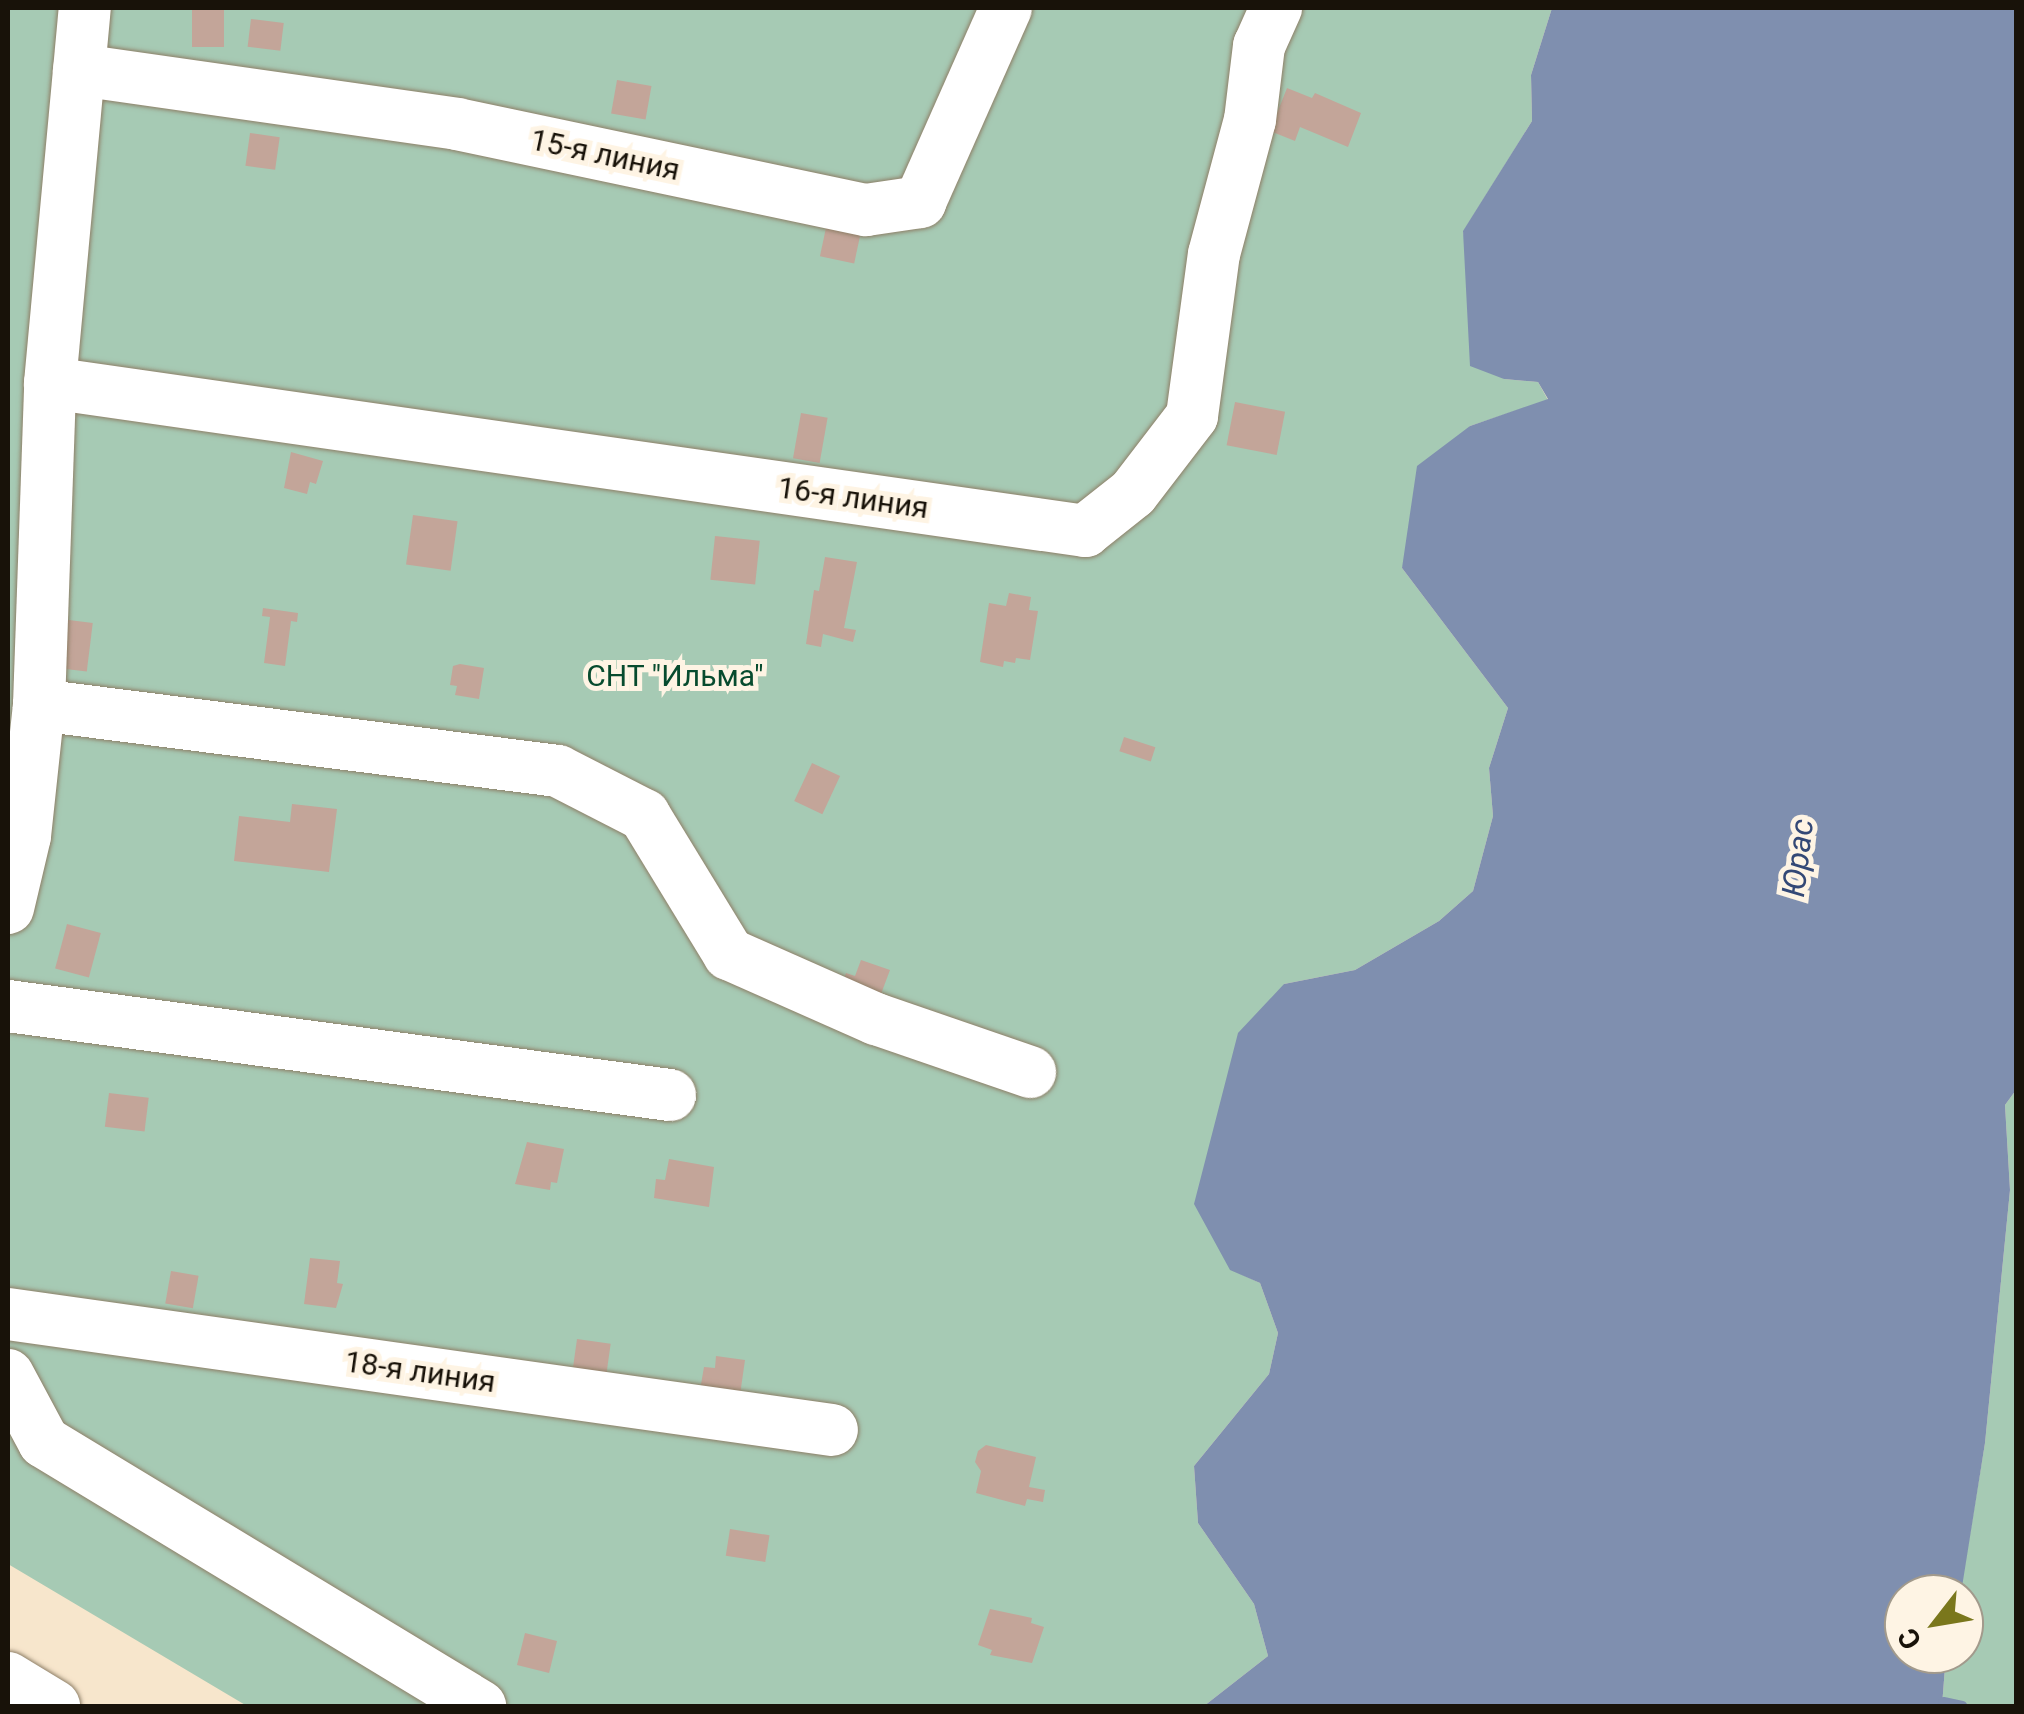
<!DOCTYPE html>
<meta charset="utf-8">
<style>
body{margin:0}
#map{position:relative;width:2024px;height:1714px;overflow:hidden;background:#f7e6cc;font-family:Roboto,sans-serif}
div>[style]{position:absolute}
.green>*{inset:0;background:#a6cab4}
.water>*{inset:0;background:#7f8faf}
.stream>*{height:11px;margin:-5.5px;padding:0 5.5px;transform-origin:5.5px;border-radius:5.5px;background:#7f8faf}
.building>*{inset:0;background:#c3a599;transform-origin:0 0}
.roads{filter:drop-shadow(0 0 2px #8e7f67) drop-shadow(0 0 2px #8e7f67)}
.minor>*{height:52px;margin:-26px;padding:0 26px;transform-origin:26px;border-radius:26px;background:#fff}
span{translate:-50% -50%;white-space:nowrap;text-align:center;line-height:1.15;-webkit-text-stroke:10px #fef4e4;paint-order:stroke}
.street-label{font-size:30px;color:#181209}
.park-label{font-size:30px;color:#074b2e}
.water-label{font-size:32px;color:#334876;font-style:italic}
.frame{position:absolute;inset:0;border:10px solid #181209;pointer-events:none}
.north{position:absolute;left:1884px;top:1574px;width:100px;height:100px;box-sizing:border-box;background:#fef4e4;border:2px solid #a29a8c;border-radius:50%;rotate:239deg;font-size:28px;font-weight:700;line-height:40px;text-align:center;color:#181209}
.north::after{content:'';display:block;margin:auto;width:35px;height:45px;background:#7a771c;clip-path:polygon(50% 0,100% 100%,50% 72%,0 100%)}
</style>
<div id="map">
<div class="green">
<div style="clip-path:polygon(8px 8px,1552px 8px,1531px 75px,1532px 121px,1463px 232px,1504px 379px,1538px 382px,1548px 400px,1470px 426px,1402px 568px,1508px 708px,1489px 768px,1493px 816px,1473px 891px,1439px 921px,1355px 970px,1284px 984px,1230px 1269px,1260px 1283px,1278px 1333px,1269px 1374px,1194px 1466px,1198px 1523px,1254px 1604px,1268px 1656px,1204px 1706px,247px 1706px,8px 1564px)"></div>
<div style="clip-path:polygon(2016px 1090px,2016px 1706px,1942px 1706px,1946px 1654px,1964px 1654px,1964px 1594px,1960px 1594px,1985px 1443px,2010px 1190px,2005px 1105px)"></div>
</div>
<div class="water">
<div style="clip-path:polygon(1552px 8px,2016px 8px,2016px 1090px,2005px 1105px,2010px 1190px,1985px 1443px,1962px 1587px,1960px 1594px,1904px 1594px,1904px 1654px,1946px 1654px,1942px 1706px,1204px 1706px,1268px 1656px,1254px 1604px,1198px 1523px,1194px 1466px,1269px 1374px,1278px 1333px,1260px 1283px,1230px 1270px,1194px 1204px,1238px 1033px,1284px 984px,1355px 970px,1439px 921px,1473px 891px,1493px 816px,1489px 768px,1508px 708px,1402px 568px,1417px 466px,1470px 426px,1548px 399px,1538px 382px,1504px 379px,1470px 366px,1463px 231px,1532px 121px,1531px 75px)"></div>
</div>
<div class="stream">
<div style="left:1943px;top:1702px;width:19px;rotate:12deg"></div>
</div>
<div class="building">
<div style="left:192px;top:8px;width:32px;height:39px"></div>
<div style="left:251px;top:19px;width:33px;height:28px;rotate:7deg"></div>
<div style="left:617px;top:80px;width:35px;height:34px;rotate:10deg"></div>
<div style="clip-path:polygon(1287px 88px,1312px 98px,1315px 93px,1361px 113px,1348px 147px,1300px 127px,1295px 141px,1270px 131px)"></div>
<div style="left:250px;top:133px;width:30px;height:33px;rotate:8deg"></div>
<div style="left:827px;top:223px;width:35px;height:34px;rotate:12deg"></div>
<div style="left:1235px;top:402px;width:51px;height:44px;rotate:11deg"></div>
<div style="left:801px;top:413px;width:27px;height:46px;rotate:10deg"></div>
<div style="clip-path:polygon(291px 452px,323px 461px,316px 484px,310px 482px,307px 494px,284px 488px)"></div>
<div style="left:413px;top:515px;width:45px;height:50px;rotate:8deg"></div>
<div style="left:715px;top:536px;width:45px;height:44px;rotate:6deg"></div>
<div style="clip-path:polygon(825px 557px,857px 562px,844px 628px,856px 630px,853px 642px,823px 634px,821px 647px,806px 644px,814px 590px,819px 591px)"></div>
<div style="clip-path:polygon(1009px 593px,1031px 597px,1029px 610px,1038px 611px,1030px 660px,1016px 658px,1015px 663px,1004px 661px,1003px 667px,980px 662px,989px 603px,1006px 606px)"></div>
<div style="clip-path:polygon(263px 608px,298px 613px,297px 622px,291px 621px,285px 666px,264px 663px,270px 617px,262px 616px)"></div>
<div style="left:61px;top:619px;width:32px;height:49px;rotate:7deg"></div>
<div style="clip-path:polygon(460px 664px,484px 668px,479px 699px,455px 695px,457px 686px,450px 685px,453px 666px)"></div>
<div style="left:1124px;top:737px;width:33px;height:15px;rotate:18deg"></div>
<div style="left:812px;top:763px;width:31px;height:42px;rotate:25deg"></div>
<div style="clip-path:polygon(292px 804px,337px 809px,329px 872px,234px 861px,239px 816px,290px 822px)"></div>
<div style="left:67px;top:924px;width:35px;height:46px;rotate:15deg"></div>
<div style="clip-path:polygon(861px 960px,890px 970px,878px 1002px,841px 989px,846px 973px,855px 976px)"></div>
<div style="left:109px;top:1093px;width:40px;height:34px;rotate:7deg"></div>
<div style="clip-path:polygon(527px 1142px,564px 1149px,557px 1183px,551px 1182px,550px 1190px,515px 1184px)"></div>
<div style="clip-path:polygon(669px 1159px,714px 1167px,709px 1207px,654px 1198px,656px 1179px,665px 1180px)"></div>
<div style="clip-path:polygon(310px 1258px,340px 1261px,337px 1283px,343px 1284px,336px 1308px,304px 1304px)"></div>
<div style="left:171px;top:1271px;width:28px;height:33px;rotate:10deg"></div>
<div style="left:577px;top:1339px;width:34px;height:34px;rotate:8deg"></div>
<div style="clip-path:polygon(716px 1356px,745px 1360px,740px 1395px,700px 1390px,704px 1367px,715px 1368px)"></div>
<div style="clip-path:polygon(986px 1445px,1036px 1457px,1029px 1487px,1045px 1490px,1043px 1502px,1027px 1499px,1025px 1506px,976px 1493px,981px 1471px,975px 1462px,978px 1451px)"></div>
<div style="left:730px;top:1529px;width:40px;height:27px;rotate:9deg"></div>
<div style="clip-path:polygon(990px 1609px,1032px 1618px,1031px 1623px,1044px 1627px,1032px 1663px,990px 1655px,992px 1650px,978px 1645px)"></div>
<div style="left:525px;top:1633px;width:33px;height:33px;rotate:14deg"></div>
</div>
<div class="roads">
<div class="minor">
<div style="left:79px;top:70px;width:382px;rotate:8.1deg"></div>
<div style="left:457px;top:124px;width:418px;rotate:11.9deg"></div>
<div style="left:866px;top:210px;width:55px;rotate:-8.4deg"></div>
<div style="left:920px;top:202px;width:212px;rotate:-66.1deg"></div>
<div style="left:50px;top:383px;width:1046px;rotate:8.14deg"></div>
<div style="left:1085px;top:531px;width:61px;rotate:-38.4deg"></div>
<div style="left:1133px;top:493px;width:97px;rotate:-52.5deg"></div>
<div style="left:1192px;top:416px;width:163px;rotate:-82.3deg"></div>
<div style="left:1214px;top:254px;width:139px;rotate:-75deg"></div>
<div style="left:1250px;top:120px;width:75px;rotate:-83.1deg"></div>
<div style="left:1259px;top:46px;width:42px;rotate:-65.9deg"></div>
<div style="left:39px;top:705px;width:523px;rotate:7.25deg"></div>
<div style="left:558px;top:771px;width:97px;rotate:27.1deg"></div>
<div style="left:644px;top:815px;width:163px;rotate:58.6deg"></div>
<div style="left:729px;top:954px;width:161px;rotate:23.9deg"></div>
<div style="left:876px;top:1019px;width:163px;rotate:19deg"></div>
<div style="left:8px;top:908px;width:74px;rotate:-76.7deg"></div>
<div style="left:25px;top:836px;width:132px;rotate:-83.9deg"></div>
<div style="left:39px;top:705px;width:322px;rotate:-88deg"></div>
<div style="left:50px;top:383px;width:377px;rotate:-84.7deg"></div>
<div style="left:8px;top:1006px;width:668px;rotate:7.66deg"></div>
<div style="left:8px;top:1314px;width:832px;rotate:8.01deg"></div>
<div style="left:8px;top:1375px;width:76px;rotate:61.8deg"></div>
<div style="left:44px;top:1442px;width:510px;rotate:31.2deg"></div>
<div style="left:8px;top:1678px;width:54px;rotate:31.3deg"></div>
</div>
</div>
<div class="street-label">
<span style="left:605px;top:155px;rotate:12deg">15-я линия</span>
<span style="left:853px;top:498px;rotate:8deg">16-я линия</span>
<span style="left:420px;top:1372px;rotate:8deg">18-я линия</span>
</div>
<div class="park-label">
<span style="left:675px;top:676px">СНТ "Ильма"</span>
</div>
<div class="water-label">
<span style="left:1798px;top:858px;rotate:-83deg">Юрас</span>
</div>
<div class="frame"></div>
<div class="north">С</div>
</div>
